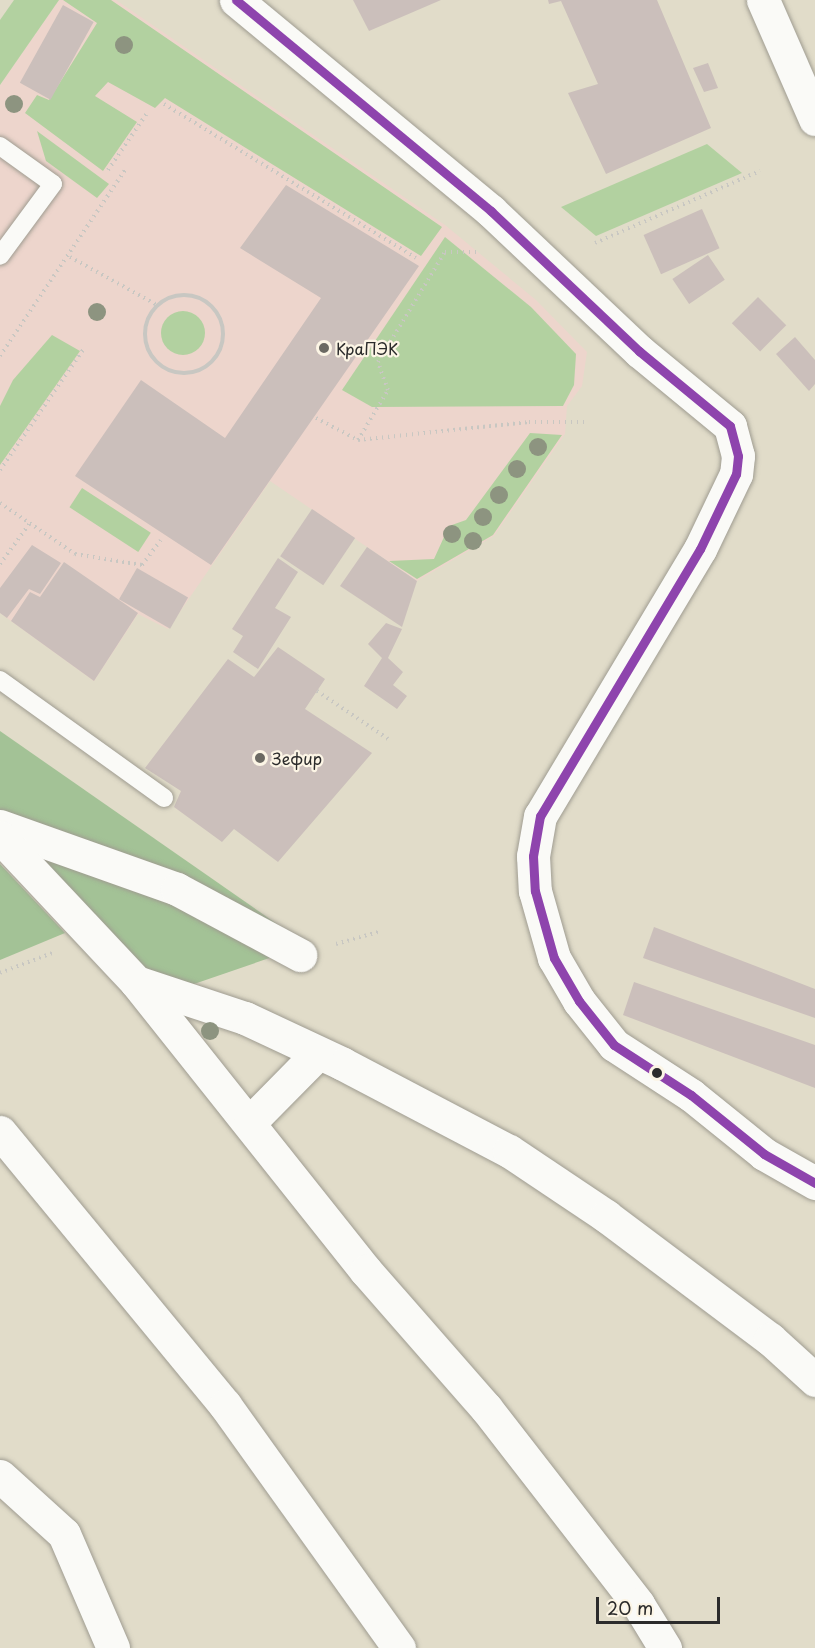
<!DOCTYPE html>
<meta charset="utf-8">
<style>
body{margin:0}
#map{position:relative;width:815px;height:1648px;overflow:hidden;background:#e1dcc9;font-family:"Playpen Sans",sans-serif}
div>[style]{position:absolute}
.built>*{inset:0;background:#edd5cc}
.green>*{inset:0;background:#b2d1a0;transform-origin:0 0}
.round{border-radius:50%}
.forest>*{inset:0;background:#a3c296}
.building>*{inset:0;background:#cbbfbb;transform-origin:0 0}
.path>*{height:4px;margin-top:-2px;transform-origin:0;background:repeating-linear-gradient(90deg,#c8c7c2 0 1.5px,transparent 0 6px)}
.path>.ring{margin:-2px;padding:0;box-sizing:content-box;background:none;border:4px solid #c8c7c2;border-radius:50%}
.roads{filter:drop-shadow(0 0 2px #9f9c91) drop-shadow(0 0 2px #9f9c91)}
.service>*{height:18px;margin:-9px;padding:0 9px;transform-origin:9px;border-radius:9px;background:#fafaf7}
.minor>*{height:33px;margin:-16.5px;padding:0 16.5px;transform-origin:16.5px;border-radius:16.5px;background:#fafaf7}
.secondary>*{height:33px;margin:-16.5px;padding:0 16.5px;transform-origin:16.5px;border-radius:16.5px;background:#fafaf7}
.trunk>*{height:33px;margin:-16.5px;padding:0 16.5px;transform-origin:16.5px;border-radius:16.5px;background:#fafaf7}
.bus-1>*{height:9px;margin:-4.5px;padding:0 4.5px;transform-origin:4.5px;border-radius:4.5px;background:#8e44ad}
.trees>*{width:18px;height:18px;margin:-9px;border-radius:50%;background:#8d9480}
.dots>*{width:16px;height:16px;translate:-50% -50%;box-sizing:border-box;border:3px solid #fcf5e5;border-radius:50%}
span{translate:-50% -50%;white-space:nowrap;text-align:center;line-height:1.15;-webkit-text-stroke:4.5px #fcf5e5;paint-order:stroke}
.poi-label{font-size:16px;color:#2b2b2b}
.left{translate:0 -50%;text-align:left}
.scale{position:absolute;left:596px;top:1597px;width:124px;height:27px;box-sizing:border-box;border:3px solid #2b2b2b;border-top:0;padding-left:8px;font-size:18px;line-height:21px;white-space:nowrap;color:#2b2b2b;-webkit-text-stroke:4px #fcf5e5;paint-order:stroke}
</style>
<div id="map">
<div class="built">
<div style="clip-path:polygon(59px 0,116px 0,445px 225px,536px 300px,587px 352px,582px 386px,567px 406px,565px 434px,494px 536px,417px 581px,270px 481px,168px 629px,138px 614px,94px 681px,0 613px,0 85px)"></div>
</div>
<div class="green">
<div style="clip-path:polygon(14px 0,59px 0,0 85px,0 20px)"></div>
<div style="clip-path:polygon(63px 0,111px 0,442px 227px,421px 256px,165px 98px,155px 108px,108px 82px,95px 96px,137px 122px,103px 171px,25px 113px,37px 95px,49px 100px,97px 23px)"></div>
<div style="clip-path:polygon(37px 131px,109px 184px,97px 198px,46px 161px)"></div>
<div style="clip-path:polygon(707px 144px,742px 173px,596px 236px,561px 207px)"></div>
<div style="clip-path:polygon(445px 237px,531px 307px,576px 354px,574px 385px,563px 406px,372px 407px,342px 390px)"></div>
<div class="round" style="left:161px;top:311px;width:44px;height:44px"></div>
<div style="clip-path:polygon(52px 335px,80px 351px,0 465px,0 406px,13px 380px)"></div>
<div style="clip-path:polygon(530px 433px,562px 435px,493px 535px,417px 579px,389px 561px,434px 559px,449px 526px,466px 520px)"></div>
<div style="left:82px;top:488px;width:82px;height:23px;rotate:33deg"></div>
</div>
<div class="forest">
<div style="clip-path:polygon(0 731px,290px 933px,0 813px)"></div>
<div style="clip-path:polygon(19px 842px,168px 896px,284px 953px,194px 984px,142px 972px)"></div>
<div style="clip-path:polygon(0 864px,65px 933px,0 960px)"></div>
</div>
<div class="building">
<div style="clip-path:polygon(353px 0,441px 0,369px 31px)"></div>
<div style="clip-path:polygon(548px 0,657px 0,711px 128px,606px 174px,568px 93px,598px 84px,561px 1px,549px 4px)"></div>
<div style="left:63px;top:5px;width:35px;height:89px;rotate:29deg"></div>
<div style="clip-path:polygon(708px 63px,718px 88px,704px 92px,693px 68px)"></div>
<div style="clip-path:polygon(286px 185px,419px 266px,211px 565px,75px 476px,141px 380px,225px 438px,321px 298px,240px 248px)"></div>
<div style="left:702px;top:209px;width:43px;height:64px;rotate:66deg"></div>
<div style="left:708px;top:255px;width:30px;height:43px;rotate:56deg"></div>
<div style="left:758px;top:297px;width:40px;height:37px;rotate:45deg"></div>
<div style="clip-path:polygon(795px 337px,815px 360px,815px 384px,809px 391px,776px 354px)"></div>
<div style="left:312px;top:509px;width:52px;height:57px;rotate:34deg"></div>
<div style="clip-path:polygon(32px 545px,61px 563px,40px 594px,29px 589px,7px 618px,0 613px,0 588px)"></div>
<div style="clip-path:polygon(367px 547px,417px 581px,402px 627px,340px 586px)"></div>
<div style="clip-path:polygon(278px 558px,298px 572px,275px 608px,291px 617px,258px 669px,233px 652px,243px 636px,232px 629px)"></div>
<div style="clip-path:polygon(64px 562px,138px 613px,94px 681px,11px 621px,30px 592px,40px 597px)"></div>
<div style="left:137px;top:568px;width:59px;height:36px;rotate:30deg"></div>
<div style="clip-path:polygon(386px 623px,402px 629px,388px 658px,403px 672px,393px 685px,407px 696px,397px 709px,364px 686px,382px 658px,368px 644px)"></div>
<div style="clip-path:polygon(278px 647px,325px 679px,305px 709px,372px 753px,278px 862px,234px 829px,222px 842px,174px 807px,181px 791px,145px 768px,228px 659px,254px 677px)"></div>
<div style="clip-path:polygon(654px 927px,815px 989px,815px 1018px,643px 958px)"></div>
<div style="clip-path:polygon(634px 982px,815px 1045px,815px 1088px,623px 1015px)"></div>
</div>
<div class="path">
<div style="left:164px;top:104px;width:295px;rotate:31.4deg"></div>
<div style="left:108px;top:170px;width:69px;rotate:-55.6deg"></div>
<div style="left:595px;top:243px;width:180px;rotate:-23.6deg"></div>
<div style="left:70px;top:257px;width:99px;rotate:28.9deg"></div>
<div class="ring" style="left:145px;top:295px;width:74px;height:74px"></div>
<div style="left:0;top:356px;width:224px;rotate:-56.1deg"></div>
<div style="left:316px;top:418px;width:47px;rotate:27.6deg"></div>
<div style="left:358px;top:440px;width:172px;rotate:-6deg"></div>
<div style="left:529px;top:422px;width:55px"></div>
<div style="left:358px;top:440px;width:58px;rotate:-59deg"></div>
<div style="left:388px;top:390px;width:30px;rotate:-110deg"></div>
<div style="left:378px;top:362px;width:129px;rotate:-58.7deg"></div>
<div style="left:445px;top:252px;width:32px"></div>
<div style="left:0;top:470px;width:146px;rotate:-55.3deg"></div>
<div style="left:0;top:503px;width:91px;rotate:34.2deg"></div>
<div style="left:75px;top:554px;width:68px;rotate:9.3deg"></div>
<div style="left:142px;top:565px;width:31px;rotate:-53deg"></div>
<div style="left:0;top:564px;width:51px;rotate:-53.8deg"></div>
<div style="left:317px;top:691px;width:89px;rotate:34deg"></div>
<div style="left:336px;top:944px;width:44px;rotate:-15.9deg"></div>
<div style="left:0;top:973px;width:59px;rotate:-20.9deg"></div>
</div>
<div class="roads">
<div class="service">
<div style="left:0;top:146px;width:65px;rotate:35.6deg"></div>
<div style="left:53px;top:184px;width:89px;rotate:126.4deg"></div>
<div style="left:0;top:680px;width:202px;rotate:35.7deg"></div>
</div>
<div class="minor">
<div style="left:0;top:826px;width:188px;rotate:19.6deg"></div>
<div style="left:177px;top:889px;width:140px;rotate:28.2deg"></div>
<div style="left:0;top:837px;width:199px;rotate:46.8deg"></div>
<div style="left:136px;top:982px;width:115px;rotate:18.3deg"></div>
<div style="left:245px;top:1018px;width:108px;rotate:25.1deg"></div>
<div style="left:343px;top:1064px;width:187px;rotate:27.7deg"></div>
<div style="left:509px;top:1151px;width:117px;rotate:33.8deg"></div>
<div style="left:606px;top:1216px;width:205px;rotate:36.9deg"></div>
<div style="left:770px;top:1339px;width:61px;rotate:42.3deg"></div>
<div style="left:136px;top:982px;width:369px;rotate:51.5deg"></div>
<div style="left:366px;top:1271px;width:182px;rotate:48.8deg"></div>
<div style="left:486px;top:1408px;width:248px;rotate:52.2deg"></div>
<div style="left:638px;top:1604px;width:52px;rotate:58.5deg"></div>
<div style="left:250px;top:1122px;width:95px;rotate:-45.4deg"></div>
<div style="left:0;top:1132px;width:354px;rotate:50.5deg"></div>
<div style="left:225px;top:1405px;width:299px;rotate:54.4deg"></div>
<div style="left:0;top:1476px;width:86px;rotate:42.2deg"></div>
<div style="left:64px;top:1534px;width:124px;rotate:66.7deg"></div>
</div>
<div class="secondary">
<div style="left:236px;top:0;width:331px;rotate:39.6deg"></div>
<div style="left:491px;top:211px;width:204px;rotate:43.4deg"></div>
<div style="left:639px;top:351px;width:118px;rotate:39.5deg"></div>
<div style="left:730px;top:426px;width:31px;rotate:75deg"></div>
<div style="left:738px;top:456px;width:18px;rotate:96deg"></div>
<div style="left:736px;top:474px;width:83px;rotate:115.6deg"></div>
<div style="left:700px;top:549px;width:311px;rotate:120.9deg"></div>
<div style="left:540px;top:816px;width:41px;rotate:99.9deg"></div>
<div style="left:533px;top:856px;width:35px;rotate:87deg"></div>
<div style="left:535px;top:891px;width:70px;rotate:74.2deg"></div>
<div style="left:554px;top:958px;width:50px;rotate:59.8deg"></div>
<div style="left:579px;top:1001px;width:56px;rotate:51.5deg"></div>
<div style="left:614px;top:1045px;width:92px;rotate:33deg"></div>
<div style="left:691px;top:1095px;width:94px;rotate:38.9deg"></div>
<div style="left:764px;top:1154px;width:59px;rotate:29.6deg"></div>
</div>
<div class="trunk">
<div style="left:763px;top:0;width:130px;rotate:66.4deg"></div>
</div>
</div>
<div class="bus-1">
<div style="left:236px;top:0;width:331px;rotate:39.6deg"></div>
<div style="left:491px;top:211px;width:204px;rotate:43.4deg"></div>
<div style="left:639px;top:351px;width:118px;rotate:39.5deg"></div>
<div style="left:730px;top:426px;width:31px;rotate:75deg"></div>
<div style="left:738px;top:456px;width:18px;rotate:96deg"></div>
<div style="left:736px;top:474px;width:83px;rotate:115.6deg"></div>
<div style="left:700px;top:549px;width:311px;rotate:120.9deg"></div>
<div style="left:540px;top:816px;width:41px;rotate:99.9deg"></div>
<div style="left:533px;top:856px;width:35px;rotate:87deg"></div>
<div style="left:535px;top:891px;width:70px;rotate:74.2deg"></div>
<div style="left:554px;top:958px;width:50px;rotate:59.8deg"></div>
<div style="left:579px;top:1001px;width:56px;rotate:51.5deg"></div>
<div style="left:614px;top:1045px;width:92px;rotate:33deg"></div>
<div style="left:691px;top:1095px;width:94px;rotate:38.9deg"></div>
<div style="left:764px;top:1154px;width:59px;rotate:29.6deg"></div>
</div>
<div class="trees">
<div style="left:124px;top:45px"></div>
<div style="left:14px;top:104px"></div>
<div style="left:97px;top:312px"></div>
<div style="left:538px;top:447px"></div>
<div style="left:517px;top:469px"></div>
<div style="left:499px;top:495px"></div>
<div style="left:483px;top:517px"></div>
<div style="left:452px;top:534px"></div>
<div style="left:473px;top:541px"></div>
<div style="left:210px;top:1031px"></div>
</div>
<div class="dots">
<div style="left:324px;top:348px;background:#6b6962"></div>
<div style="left:260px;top:758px;background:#6b6962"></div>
<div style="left:657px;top:1073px;background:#2b2b2b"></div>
</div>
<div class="poi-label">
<span class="left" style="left:336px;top:348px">КраПЭК</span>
<span class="left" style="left:272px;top:758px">Зефир</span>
</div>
<div class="scale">20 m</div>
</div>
